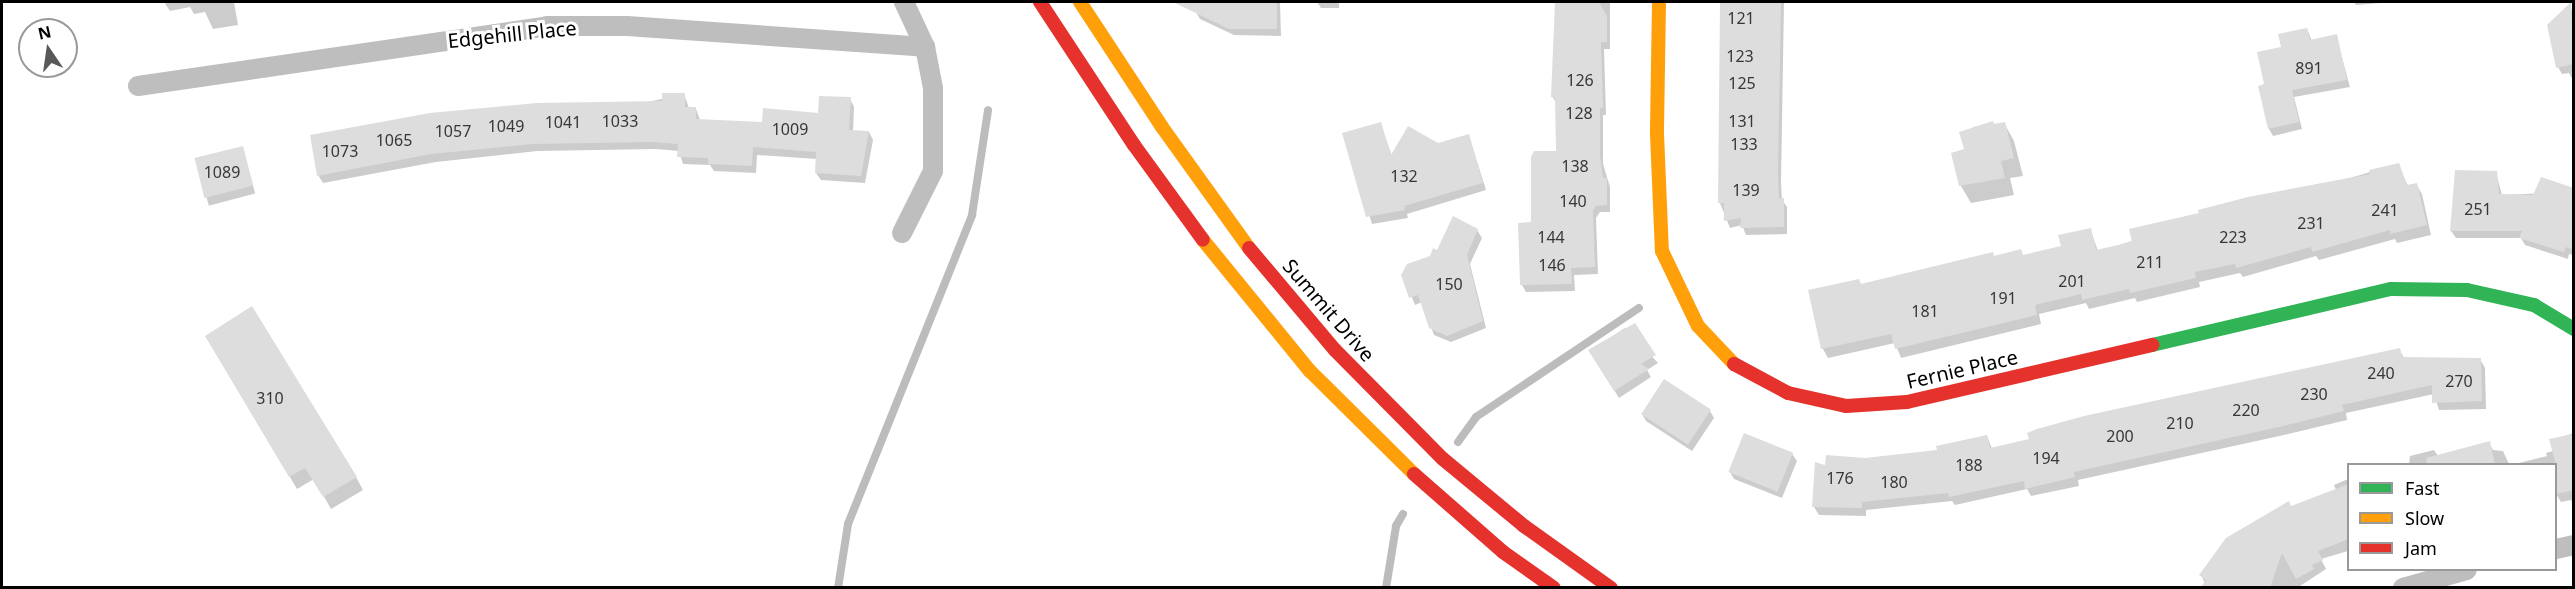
<!DOCTYPE html>
<style>
body{margin:0}
#map{position:relative;width:2575px;height:589px;overflow:hidden;background:#fff;font-family:"Noto Sans",sans-serif}
div>[style]{position:absolute}
.shadow>*{inset:0;background:#0003;transform-origin:0 0}
.stream>*{height:8px;margin:-4px;padding:0 4px;transform-origin:4px;border-radius:4px;background:#bcbcbc}
.building>*{inset:0;background:#ddd;transform-origin:0 0}
.street>*{height:20px;margin:-10px;padding:0 10px;transform-origin:10px;border-radius:10px;background:#bebebe}
.fast>*{height:14px;margin:-7px;padding:0 7px;transform-origin:7px;border-radius:7px;background:#30b455}
.slow>*{height:14px;margin:-7px;padding:0 7px;transform-origin:7px;border-radius:7px;background:#ff9f0a}
.jam>*{height:14px;margin:-7px;padding:0 7px;transform-origin:7px;border-radius:7px;background:#e5322d}
span{translate:-50% -50%;white-space:nowrap;text-align:center;line-height:1.15;-webkit-text-stroke:6px #fff;paint-order:stroke}
.number-label{font-size:16px;color:#373737}
.number-label span{-webkit-text-stroke-width:0}
.street-label{font-size:20px;color:#000}
.frame{position:absolute;inset:0;border:3px solid #000;pointer-events:none}
.legend{position:absolute;left:2347px;top:463px;width:210px;height:108px;box-sizing:border-box;background:#fff;border:2px solid #999;margin:0;padding:8px 10px;list-style:none;font-size:18px;color:#000}
.legend li{display:flex;align-items:center;gap:12px;height:30px}
.legend b{width:30px;border:2px solid #999}
.north{position:absolute;left:18px;top:18px;width:60px;height:60px;box-sizing:border-box;background:#fff;border:2px solid #999;border-radius:50%;rotate:347deg;font-size:16px;font-weight:700;line-height:24px;text-align:center;color:#000}
.north::after{content:'';display:block;margin:auto;width:21px;height:27px;background:#595959;clip-path:polygon(50% 0,100% 100%,50% 72%,0 100%)}
</style>
<div id="map">
<div class="shadow">
<div style="clip-path:polygon(164px 2px,234px 2px,238px 25px,213px 29px,205px 12px,194px 14px,190px 7px,170px 11px)"></div>
<div style="clip-path:polygon(1201px 2px,1280px 2px,1281px 36px,1234px 35px,1200px 19px,1196px 12px)"></div>
<div style="clip-path:polygon(1317px 2px,1339px 2px,1339px 8px,1321px 8px)"></div>
<div style="clip-path:polygon(1556px 2px,1610px 2px,1610px 49px,1604px 49px,1606px 115px,1603px 115px,1603px 164px,1610px 187px,1610px 212px,1600px 212px,1596px 218px,1598px 274px,1574px 275px,1575px 291px,1526px 292px,1522px 285px,1533px 224px,1558px 153px,1557px 104px,1552px 96px)"></div>
<div style="clip-path:polygon(1721px 2px,1784px 2px,1781px 183px,1782px 200px,1787px 207px,1787px 234px,1746px 235px,1742px 225px,1730px 228px,1720px 203px)"></div>
<div style="clip-path:polygon(2354px 2px,2381px 2px,2381px 3px,2356px 5px)"></div>
<div style="clip-path:polygon(2567px 9px,2574px 11px,2574px 82px,2569px 73px,2562px 74px,2558px 67px)"></div>
<div style="clip-path:polygon(2307px 29px,2312px 41px,2336px 36px,2350px 87px,2294px 97px,2302px 129px,2273px 136px,2269px 129px,2266px 85px,2283px 48px)"></div>
<div style="clip-path:polygon(684px 94px,689px 108px,696px 109px,700px 120px,764px 123px,820px 114px,850px 99px,854px 107px,853px 132px,869px 132px,873px 140px,865px 183px,821px 180px,816px 173px,817px 159px,757px 155px,756px 173px,714px 171px,710px 165px,683px 164px,679px 151px,656px 149px,537px 151px,436px 162px,323px 183px,318px 175px)"></div>
<div style="clip-path:polygon(1380px 123px,1392px 156px,1469px 136px,1486px 190px,1407px 214px,1408px 218px,1372px 224px,1344px 134px)"></div>
<div style="clip-path:polygon(2004px 123px,2014px 141px,2023px 176px,2010px 178px,2014px 195px,1971px 203px,1961px 186px,1953px 154px,1965px 150px,1973px 127px)"></div>
<div style="left:243px;top:148px;width:47px;height:48px;rotate:75deg"></div>
<div style="clip-path:polygon(2398px 164px,2408px 186px,2416px 184px,2422px 194px,2431px 235px,2397px 243px,2395px 239px,2319px 260px,2316px 256px,2243px 277px,2240px 273px,2199px 282px,2200px 287px,2137px 302px,2135px 298px,2089px 309px,2086px 303px,2039px 314px,2041px 324px,1901px 358px,1895px 343px,1828px 358px,1823px 349px,1810px 291px,1861px 285px,1994px 258px,2024px 256px,2062px 248px,2090px 229px,2098px 251px)"></div>
<div style="clip-path:polygon(2496px 173px,2502px 195px,2574px 192px,2574px 255px,2569px 254px,2568px 259px,2525px 245px,2521px 238px,2456px 238px,2451px 231px)"></div>
<div style="clip-path:polygon(1454px 218px,1477px 230px,1482px 238px,1470px 264px,1486px 328px,1451px 342px,1434px 335px,1422px 302px,1415px 305px,1403px 275px,1437px 251px)"></div>
<div style="clip-path:polygon(1625px 328px,1658px 363px,1647px 370px,1651px 377px,1619px 398px,1590px 351px)"></div>
<div style="clip-path:polygon(207px 337px,356px 477px,363px 490px,331px 509px,314px 479px,297px 489px)"></div>
<div style="clip-path:polygon(2399px 349px,2404px 358px,2480px 359px,2485px 368px,2486px 409px,2439px 410px,2434px 394px,2346px 413px,2347px 420px,2284px 435px,2078px 480px,2079px 486px,2031px 496px,2027px 489px,1955px 505px,1952px 501px,1866px 510px,1866px 516px,1819px 515px,1814px 507px,1826px 468px,1939px 451px,1987px 436px,1992px 449px,2030px 440px,2084px 418px)"></div>
<div style="clip-path:polygon(1710px 411px,1714px 418px,1692px 451px,1646px 421px,1642px 414px)"></div>
<div style="clip-path:polygon(2574px 433px,2574px 504px,2573px 504px,2571px 500px,2561px 502px,2556px 494px,2556px 464px,2515px 464px,2547px 456px,2546px 453px,2553px 451px,2551px 440px)"></div>
<div style="clip-path:polygon(2489px 443px,2493px 450px,2503px 451px,2509px 464px,2409px 464px,2410px 456px,2434px 450px,2438px 456px)"></div>
<div style="clip-path:polygon(1792px 454px,1797px 461px,1782px 498px,1734px 479px,1730px 472px)"></div>
<div style="clip-path:polygon(2348px 479px,2348px 551px,2321px 559px,2326px 569px,2297px 588px,2202px 588px,2205px 583px,2201px 575px,2291px 508px,2336px 490px,2334px 485px)"></div>
</div>
<div class="stream">
<div style="left:1458px;top:442px;width:31px;rotate:-54deg"></div>
<div style="left:1476px;top:417px;width:196px;rotate:-33.8deg"></div>
<div style="left:838px;top:588px;width:65px;rotate:-81.1deg"></div>
<div style="left:848px;top:524px;width:333px;rotate:-68.1deg"></div>
<div style="left:972px;top:215px;width:106px;rotate:-81.3deg"></div>
<div style="left:1386px;top:588px;width:63px;rotate:-80.8deg"></div>
<div style="left:1396px;top:526px;width:14px;rotate:-60deg"></div>
</div>
<div class="building">
<div style="clip-path:polygon(1173px 2px,1277px 2px,1277px 29px,1229px 29px)"></div>
<div style="clip-path:polygon(1555px 2px,1599px 2px,1607px 16px,1607px 42px,1601px 42px,1603px 108px,1600px 108px,1600px 156px,1603px 178px,1607px 178px,1607px 205px,1596px 206px,1593px 210px,1595px 267px,1571px 268px,1572px 284px,1520px 285px,1518px 223px,1531px 222px,1531px 157px,1534px 151px,1556px 151px,1555px 97px,1551px 97px)"></div>
<div style="clip-path:polygon(1720px 2px,1781px 2px,1778px 174px,1779px 198px,1784px 198px,1784px 227px,1740px 228px,1741px 218px,1724px 221px,1724px 203px,1718px 203px)"></div>
<div style="clip-path:polygon(2571px 2px,2574px 64px,2556px 68px,2547px 25px)"></div>
<div style="clip-path:polygon(2307px 28px,2310px 40px,2337px 34px,2347px 80px,2292px 90px,2299px 122px,2268px 129px,2258px 86px,2264px 84px,2257px 52px,2281px 47px,2278px 34px)"></div>
<div style="clip-path:polygon(662px 93px,685px 93px,685px 107px,696px 107px,696px 119px,762px 122px,763px 108px,818px 113px,819px 96px,851px 97px,849px 130px,869px 131px,861px 176px,815px 173px,816px 152px,753px 147px,752px 166px,708px 164px,708px 158px,677px 157px,678px 144px,651px 142px,532px 144px,431px 154px,317px 176px,310px 135px,430px 113px,537px 103px,662px 101px)"></div>
<div style="clip-path:polygon(1993px 121px,1994px 124px,2005px 122px,2014px 158px,2001px 161px,2005px 178px,1959px 186px,1951px 153px,1964px 149px,1959px 132px)"></div>
<div style="clip-path:polygon(1381px 122px,1391px 155px,1408px 126px,1438px 143px,1469px 134px,1483px 183px,1404px 206px,1405px 210px,1366px 217px,1342px 133px)"></div>
<div style="left:243px;top:146px;width:41px;height:50px;rotate:76deg"></div>
<div style="clip-path:polygon(2399px 163px,2407px 185px,2417px 183px,2427px 225px,2390px 234px,2390px 230px,2312px 252px,2311px 247px,2236px 268px,2235px 264px,2195px 272px,2196px 278px,2130px 293px,2129px 289px,2082px 300px,2081px 294px,2035px 305px,2037px 315px,1895px 349px,1891px 334px,1821px 349px,1808px 290px,1859px 279px,1861px 284px,1993px 252px,1994px 256px,2021px 249px,2023px 255px,2061px 246px,2058px 235px,2091px 228px,2096px 250px,2132px 242px,2129px 229px,2199px 213px,2198px 210px,2248px 197px,2370px 174px,2369px 170px)"></div>
<div style="clip-path:polygon(2455px 170px,2497px 171px,2499px 194px,2533px 195px,2541px 177px,2574px 188px,2574px 250px,2566px 247px,2564px 252px,2519px 238px,2522px 231px,2450px 231px)"></div>
<div style="clip-path:polygon(1453px 216px,1478px 229px,1467px 255px,1483px 321px,1447px 336px,1429px 328px,1418px 295px,1409px 298px,1401px 275px,1407px 264px,1430px 256px,1433px 248px,1437px 250px)"></div>
<div style="clip-path:polygon(252px 306px,357px 477px,323px 497px,305px 468px,289px 477px,205px 336px)"></div>
<div style="clip-path:polygon(1635px 323px,1656px 355px,1641px 364px,1649px 369px,1614px 391px,1588px 350px)"></div>
<div style="clip-path:polygon(2400px 348px,2402px 357px,2481px 358px,2482px 401px,2432px 403px,2432px 385px,2342px 405px,2344px 411px,2279px 427px,2074px 472px,2075px 477px,2025px 489px,2024px 481px,1949px 497px,1948px 493px,1862px 502px,1862px 508px,1812px 507px,1815px 462px,1825px 465px,1826px 455px,1865px 458px,1937px 450px,1936px 446px,1987px 435px,1990px 448px,2029px 439px,2027px 433px,2037px 429px,2084px 416px)"></div>
<div style="left:1664px;top:379px;width:56px;height:42px;rotate:33deg"></div>
<div style="left:1744px;top:433px;width:53px;height:42px;rotate:22deg"></div>
<div style="clip-path:polygon(2574px 434px,2574px 490px,2556px 494px,2556px 465px,2549px 439px)"></div>
<div style="clip-path:polygon(2490px 441px,2495px 465px,2427px 465px,2426px 458px)"></div>
<div style="clip-path:polygon(2349px 484px,2349px 539px,2318px 551px,2323px 560px,2312px 565px,2314px 569px,2296px 579px,2282px 553px,2270px 588px,2200px 588px,2206px 580px,2199px 575px,2226px 538px,2289px 501px,2291px 506px)"></div>
</div>
<div class="street">
<div style="left:138px;top:86px;width:413px;rotate:-8.3deg"></div>
<div style="left:547px;top:26px;width:80px"></div>
<div style="left:627px;top:26px;width:299px;rotate:4deg"></div>
<div style="left:902px;top:233px;width:69px;rotate:-63.4deg"></div>
<div style="left:933px;top:171px;width:83px;rotate:-90deg"></div>
<div style="left:933px;top:88px;width:42px;rotate:-101deg"></div>
<div style="left:925px;top:47px;width:50px;rotate:-115deg"></div>
<div style="left:2556px;top:549px;width:18px;rotate:-13deg"></div>
<div style="left:2403px;top:588px;width:66px;rotate:-15.7deg"></div>
</div>
<div class="fast">
<div style="left:2152px;top:345px;width:245px;rotate:-13.2deg"></div>
<div style="left:2391px;top:289px;width:76px;rotate:0.8deg"></div>
<div style="left:2467px;top:290px;width:69px;rotate:12.6deg"></div>
<div style="left:2534px;top:305px;width:47px;rotate:31deg"></div>
</div>
<div class="slow">
<div style="left:1080px;top:2px;width:149px;rotate:56.7deg"></div>
<div style="left:1162px;top:127px;width:149px;rotate:54.3deg"></div>
<div style="left:1659px;top:2px;width:132px;rotate:90.9deg"></div>
<div style="left:1657px;top:134px;width:117px;rotate:87.6deg"></div>
<div style="left:1662px;top:251px;width:83px;rotate:64.4deg"></div>
<div style="left:1698px;top:326px;width:52px;rotate:46.5deg"></div>
<div style="left:1203px;top:240px;width:169px;rotate:50.8deg"></div>
<div style="left:1310px;top:371px;width:146px;rotate:44.7deg"></div>
</div>
<div class="jam">
<div style="left:1040px;top:2px;width:171px;rotate:56.7deg"></div>
<div style="left:1134px;top:145px;width:117px;rotate:54deg"></div>
<div style="left:1249px;top:248px;width:133px;rotate:49.9deg"></div>
<div style="left:1335px;top:350px;width:153px;rotate:45.3deg"></div>
<div style="left:1443px;top:459px;width:105px;rotate:39.6deg"></div>
<div style="left:1524px;top:526px;width:107px;rotate:35.5deg"></div>
<div style="left:1734px;top:364px;width:61px;rotate:28.2deg"></div>
<div style="left:1788px;top:393px;width:59px;rotate:12.6deg"></div>
<div style="left:1846px;top:406px;width:61px;rotate:-3.8deg"></div>
<div style="left:1907px;top:402px;width:252px;rotate:-13.1deg"></div>
<div style="left:1414px;top:474px;width:118px;rotate:41.2deg"></div>
<div style="left:1503px;top:552px;width:62px;rotate:35.2deg"></div>
</div>
<div class="number-label">
<span style="left:1741px;top:18px">121</span>
<span style="left:1740px;top:56px">123</span>
<span style="left:2309px;top:68px">891</span>
<span style="left:1580px;top:80px">126</span>
<span style="left:1742px;top:83px">125</span>
<span style="left:1579px;top:113px">128</span>
<span style="left:620px;top:121px">1033</span>
<span style="left:1742px;top:121px">131</span>
<span style="left:563px;top:122px">1041</span>
<span style="left:506px;top:126px">1049</span>
<span style="left:790px;top:129px">1009</span>
<span style="left:453px;top:131px">1057</span>
<span style="left:394px;top:140px">1065</span>
<span style="left:1744px;top:144px">133</span>
<span style="left:340px;top:151px">1073</span>
<span style="left:1575px;top:166px">138</span>
<span style="left:222px;top:172px">1089</span>
<span style="left:1404px;top:176px">132</span>
<span style="left:1746px;top:190px">139</span>
<span style="left:1573px;top:201px">140</span>
<span style="left:2478px;top:209px">251</span>
<span style="left:2385px;top:210px">241</span>
<span style="left:2311px;top:223px">231</span>
<span style="left:1551px;top:237px">144</span>
<span style="left:2233px;top:237px">223</span>
<span style="left:2150px;top:262px">211</span>
<span style="left:1552px;top:265px">146</span>
<span style="left:2072px;top:281px">201</span>
<span style="left:1449px;top:284px">150</span>
<span style="left:2003px;top:298px">191</span>
<span style="left:1925px;top:311px">181</span>
<span style="left:2381px;top:373px">240</span>
<span style="left:2459px;top:381px">270</span>
<span style="left:2314px;top:394px">230</span>
<span style="left:270px;top:398px">310</span>
<span style="left:2246px;top:410px">220</span>
<span style="left:2180px;top:423px">210</span>
<span style="left:2120px;top:436px">200</span>
<span style="left:2046px;top:458px">194</span>
<span style="left:1969px;top:465px">188</span>
<span style="left:1840px;top:478px">176</span>
<span style="left:1894px;top:482px">180</span>
</div>
<div class="street-label">
<span style="left:512px;top:34px;rotate:-6deg">Edgehill Place</span>
<span style="left:1329px;top:310px;rotate:49deg">Summit Drive</span>
<span style="left:1962px;top:369px;rotate:-13deg">Fernie Place</span>
</div>
<div class="frame"></div>
<ul class="legend">
<li><b style="height:8px;background:#30b455"></b>Fast</li>
<li><b style="height:8px;background:#ff9f0a"></b>Slow</li>
<li><b style="height:8px;background:#e5322d"></b>Jam</li>
</ul>
<div class="north">N</div>
</div>
